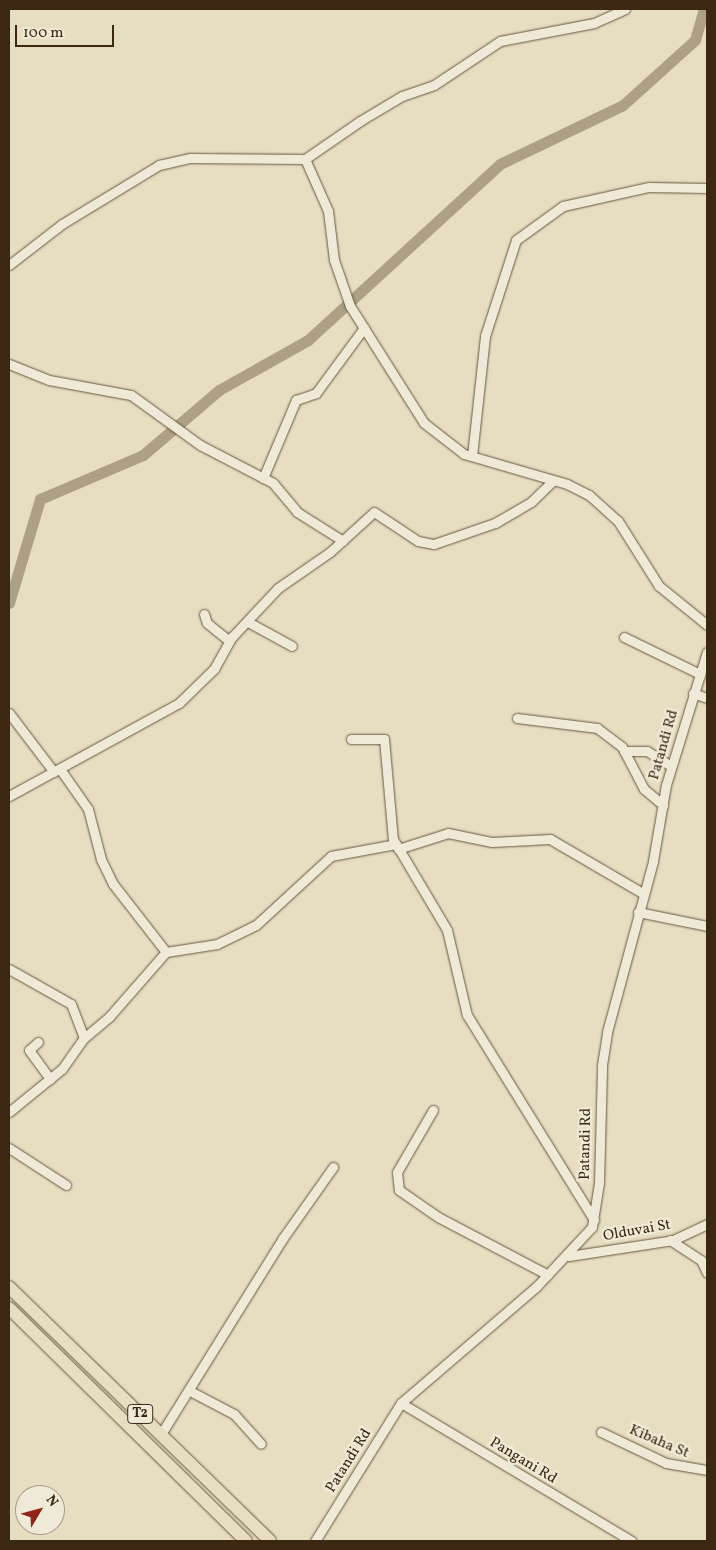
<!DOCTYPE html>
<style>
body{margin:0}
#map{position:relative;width:716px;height:1550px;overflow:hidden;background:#e7dec2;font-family:Vollkorn,serif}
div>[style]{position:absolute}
.river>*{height:11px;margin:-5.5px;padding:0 5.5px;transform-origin:5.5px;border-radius:5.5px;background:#ada086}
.roads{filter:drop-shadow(0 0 1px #67563e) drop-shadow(0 0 1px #67563e)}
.minor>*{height:9px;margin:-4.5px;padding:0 4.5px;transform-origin:4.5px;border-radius:4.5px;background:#efead7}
.highway>*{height:12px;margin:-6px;padding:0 6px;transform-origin:6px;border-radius:6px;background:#e7dec2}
span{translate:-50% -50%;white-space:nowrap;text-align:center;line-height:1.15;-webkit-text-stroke:4.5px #efead7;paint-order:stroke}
.shield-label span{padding:1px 4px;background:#efead7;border:1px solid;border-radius:4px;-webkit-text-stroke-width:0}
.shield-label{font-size:14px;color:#3c2812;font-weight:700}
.street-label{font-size:15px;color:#3c2812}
.frame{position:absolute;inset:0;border:10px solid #3c2812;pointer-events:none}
.north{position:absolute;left:15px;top:1485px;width:50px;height:50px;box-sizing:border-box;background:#efead7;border:1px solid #a79c88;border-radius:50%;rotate:53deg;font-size:14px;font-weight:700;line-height:20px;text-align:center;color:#3c2812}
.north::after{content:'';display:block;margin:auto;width:18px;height:22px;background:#8f2418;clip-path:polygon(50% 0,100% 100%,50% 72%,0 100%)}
.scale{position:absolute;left:15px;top:25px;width:99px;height:22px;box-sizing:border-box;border:2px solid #3c2812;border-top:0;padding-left:6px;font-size:15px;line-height:18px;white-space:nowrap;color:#3c2812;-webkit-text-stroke:4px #efead7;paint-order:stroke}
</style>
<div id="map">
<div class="river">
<div style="left:9px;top:603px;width:109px;rotate:-73.4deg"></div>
<div style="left:40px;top:499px;width:112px;rotate:-23.1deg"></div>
<div style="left:143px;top:455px;width:100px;rotate:-40.5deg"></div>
<div style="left:219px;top:390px;width:102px;rotate:-29.3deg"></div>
<div style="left:308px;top:340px;width:260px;rotate:-42.5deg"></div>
<div style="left:500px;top:164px;width:136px;rotate:-25.6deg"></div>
<div style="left:623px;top:105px;width:97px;rotate:-42.1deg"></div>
<div style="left:695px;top:40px;width:32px;rotate:-74deg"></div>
</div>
<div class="roads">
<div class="minor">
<div style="left:305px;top:159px;width:57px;rotate:66.1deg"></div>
<div style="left:328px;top:211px;width:49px;rotate:83deg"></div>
<div style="left:334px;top:260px;width:49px;rotate:70.8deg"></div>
<div style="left:350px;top:306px;width:138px;rotate:57.7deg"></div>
<div style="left:424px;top:423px;width:51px;rotate:37.8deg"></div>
<div style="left:464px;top:454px;width:107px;rotate:16.2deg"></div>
<div style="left:567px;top:484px;width:25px;rotate:27deg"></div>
<div style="left:589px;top:495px;width:39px;rotate:42deg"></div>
<div style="left:618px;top:521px;width:77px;rotate:57.8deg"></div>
<div style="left:659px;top:586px;width:62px;rotate:39.1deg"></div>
<div style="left:9px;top:265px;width:67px;rotate:-37.7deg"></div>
<div style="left:62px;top:224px;width:114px;rotate:-31.3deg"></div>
<div style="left:159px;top:165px;width:32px;rotate:-13deg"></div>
<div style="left:190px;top:158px;width:115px;rotate:0.5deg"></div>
<div style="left:305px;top:159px;width:67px;rotate:-34.6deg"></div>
<div style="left:360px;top:121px;width:49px;rotate:-30.8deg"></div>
<div style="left:402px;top:96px;width:34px;rotate:-19deg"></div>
<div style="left:434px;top:85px;width:79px;rotate:-33.7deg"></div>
<div style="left:500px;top:41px;width:96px;rotate:-10.8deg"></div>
<div style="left:594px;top:23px;width:34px;rotate:-24deg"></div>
<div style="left:9px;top:364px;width:43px;rotate:21.8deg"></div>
<div style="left:49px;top:380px;width:83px;rotate:10.4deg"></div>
<div style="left:131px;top:395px;width:85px;rotate:35.9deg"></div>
<div style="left:200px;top:445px;width:82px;rotate:27.5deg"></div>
<div style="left:273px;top:483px;width:38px;rotate:50deg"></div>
<div style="left:297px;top:512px;width:54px;rotate:32.2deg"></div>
<div style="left:472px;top:456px;width:121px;rotate:-83.8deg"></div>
<div style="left:485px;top:336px;width:101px;rotate:-72.1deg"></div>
<div style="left:516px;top:240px;width:58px;rotate:-35.9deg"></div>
<div style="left:563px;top:206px;width:88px;rotate:-12.5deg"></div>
<div style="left:649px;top:187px;width:58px;rotate:1deg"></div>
<div style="left:263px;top:478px;width:85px;rotate:-67.1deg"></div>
<div style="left:296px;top:400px;width:21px;rotate:-19deg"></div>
<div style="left:316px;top:393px;width:81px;rotate:-53.6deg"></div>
<div style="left:204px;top:614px;width:9px;rotate:72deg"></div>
<div style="left:207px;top:623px;width:28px;rotate:39deg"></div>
<div style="left:248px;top:622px;width:50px;rotate:28.6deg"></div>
<div style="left:624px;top:637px;width:85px;rotate:26deg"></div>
<div style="left:693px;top:693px;width:15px;rotate:20deg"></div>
<div style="left:9px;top:713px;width:74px;rotate:52.7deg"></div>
<div style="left:517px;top:718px;width:81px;rotate:7.1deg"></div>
<div style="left:597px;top:728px;width:31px;rotate:37deg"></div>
<div style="left:622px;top:747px;width:47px;rotate:62.4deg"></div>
<div style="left:644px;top:789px;width:25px;rotate:40deg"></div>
<div style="left:351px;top:739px;width:33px"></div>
<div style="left:384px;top:739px;width:100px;rotate:84.9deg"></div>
<div style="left:393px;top:839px;width:106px;rotate:59.3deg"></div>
<div style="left:447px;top:930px;width:87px;rotate:76.8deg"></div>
<div style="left:467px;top:1015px;width:241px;rotate:58.2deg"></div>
<div style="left:624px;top:751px;width:23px"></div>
<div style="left:647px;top:751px;width:28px;rotate:32deg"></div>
<div style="left:9px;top:796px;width:194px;rotate:-28.7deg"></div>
<div style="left:179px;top:703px;width:49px;rotate:-44.2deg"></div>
<div style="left:214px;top:669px;width:37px;rotate:-61deg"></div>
<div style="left:232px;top:637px;width:67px;rotate:-46.8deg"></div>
<div style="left:278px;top:588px;width:63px;rotate:-34.7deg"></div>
<div style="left:330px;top:552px;width:59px;rotate:-42.3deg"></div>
<div style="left:374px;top:512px;width:53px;rotate:33.4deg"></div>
<div style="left:418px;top:541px;width:16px;rotate:11deg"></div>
<div style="left:434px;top:544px;width:65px;rotate:-19deg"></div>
<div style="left:495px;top:523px;width:42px;rotate:-30.3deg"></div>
<div style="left:531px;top:502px;width:29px;rotate:-44deg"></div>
<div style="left:398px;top:849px;width:52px;rotate:-17.7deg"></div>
<div style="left:448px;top:833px;width:45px;rotate:11.6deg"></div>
<div style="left:492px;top:842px;width:58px;rotate:-3deg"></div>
<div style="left:550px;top:839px;width:109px;rotate:30.3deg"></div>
<div style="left:638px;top:912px;width:70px;rotate:11.5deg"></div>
<div style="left:166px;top:952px;width:52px;rotate:-8.9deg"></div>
<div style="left:217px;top:944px;width:43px;rotate:-26deg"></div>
<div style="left:256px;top:925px;width:102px;rotate:-42.6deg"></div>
<div style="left:331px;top:856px;width:66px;rotate:-10.5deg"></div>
<div style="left:9px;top:969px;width:71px;rotate:29.4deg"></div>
<div style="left:71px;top:1004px;width:36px;rotate:69deg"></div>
<div style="left:38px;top:1042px;width:12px;rotate:138deg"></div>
<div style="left:29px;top:1050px;width:36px;rotate:54deg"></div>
<div style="left:433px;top:1110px;width:72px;rotate:120.1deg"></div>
<div style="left:397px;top:1172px;width:18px;rotate:84deg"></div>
<div style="left:399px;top:1190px;width:47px;rotate:34.7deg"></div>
<div style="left:438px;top:1217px;width:124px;rotate:27.8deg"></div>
<div style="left:9px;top:1112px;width:68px;rotate:-39.1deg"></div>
<div style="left:62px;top:1069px;width:38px;rotate:-55deg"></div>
<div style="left:84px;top:1038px;width:33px;rotate:-40deg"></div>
<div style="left:109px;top:1017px;width:86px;rotate:-48.8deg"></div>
<div style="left:166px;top:952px;width:86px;rotate:-127.9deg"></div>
<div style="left:113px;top:884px;width:28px;rotate:-116deg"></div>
<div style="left:101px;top:859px;width:52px;rotate:-104.6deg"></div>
<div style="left:88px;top:809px;width:49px;rotate:-125deg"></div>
<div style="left:9px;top:1148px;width:68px;rotate:33deg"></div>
<div style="left:670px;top:1240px;width:37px;rotate:33deg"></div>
<div style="left:701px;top:1260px;width:14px;rotate:65deg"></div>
<div style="left:569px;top:1256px;width:105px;rotate:-8.7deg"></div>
<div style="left:673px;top:1240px;width:38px;rotate:-25deg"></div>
<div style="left:190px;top:1391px;width:50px;rotate:27.6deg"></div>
<div style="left:234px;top:1414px;width:40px;rotate:48deg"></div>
<div style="left:401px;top:1403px;width:269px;rotate:30.9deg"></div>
<div style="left:601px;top:1432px;width:72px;rotate:25.5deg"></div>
<div style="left:666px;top:1463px;width:42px;rotate:9.7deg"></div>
<div style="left:161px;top:1434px;width:231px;rotate:-58.1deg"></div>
<div style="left:283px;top:1238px;width:87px;rotate:-54.8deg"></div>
<div style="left:315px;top:1541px;width:163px;rotate:-58.1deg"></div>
<div style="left:401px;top:1403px;width:178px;rotate:-40.7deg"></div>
<div style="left:536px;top:1287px;width:82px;rotate:-47deg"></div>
<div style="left:592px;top:1227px;width:45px;rotate:-81deg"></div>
<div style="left:599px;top:1183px;width:118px;rotate:-88.5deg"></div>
<div style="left:602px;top:1065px;width:33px;rotate:-81deg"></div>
<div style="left:607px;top:1032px;width:177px;rotate:-74.9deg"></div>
<div style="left:653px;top:861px;width:77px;rotate:-80.3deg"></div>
<div style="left:666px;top:785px;width:139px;rotate:-72.9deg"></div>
</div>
<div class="highway">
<div style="left:9px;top:1287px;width:364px;rotate:44.2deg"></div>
<div style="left:9px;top:1308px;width:332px;rotate:44.5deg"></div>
</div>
</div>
<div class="shield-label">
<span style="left:140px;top:1414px">T2</span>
</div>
<div class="street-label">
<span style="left:664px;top:745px;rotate:-74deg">Patandi Rd</span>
<span style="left:586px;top:1144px;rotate:-89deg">Patandi Rd</span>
<span style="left:637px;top:1231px;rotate:-10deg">Olduvai St</span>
<span style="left:659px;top:1442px;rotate:23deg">Kibaha St</span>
<span style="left:349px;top:1461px;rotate:-58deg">Patandi Rd</span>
<span style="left:523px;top:1461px;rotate:31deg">Pangani Rd</span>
</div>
<div class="frame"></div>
<div class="north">N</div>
<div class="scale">100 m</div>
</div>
